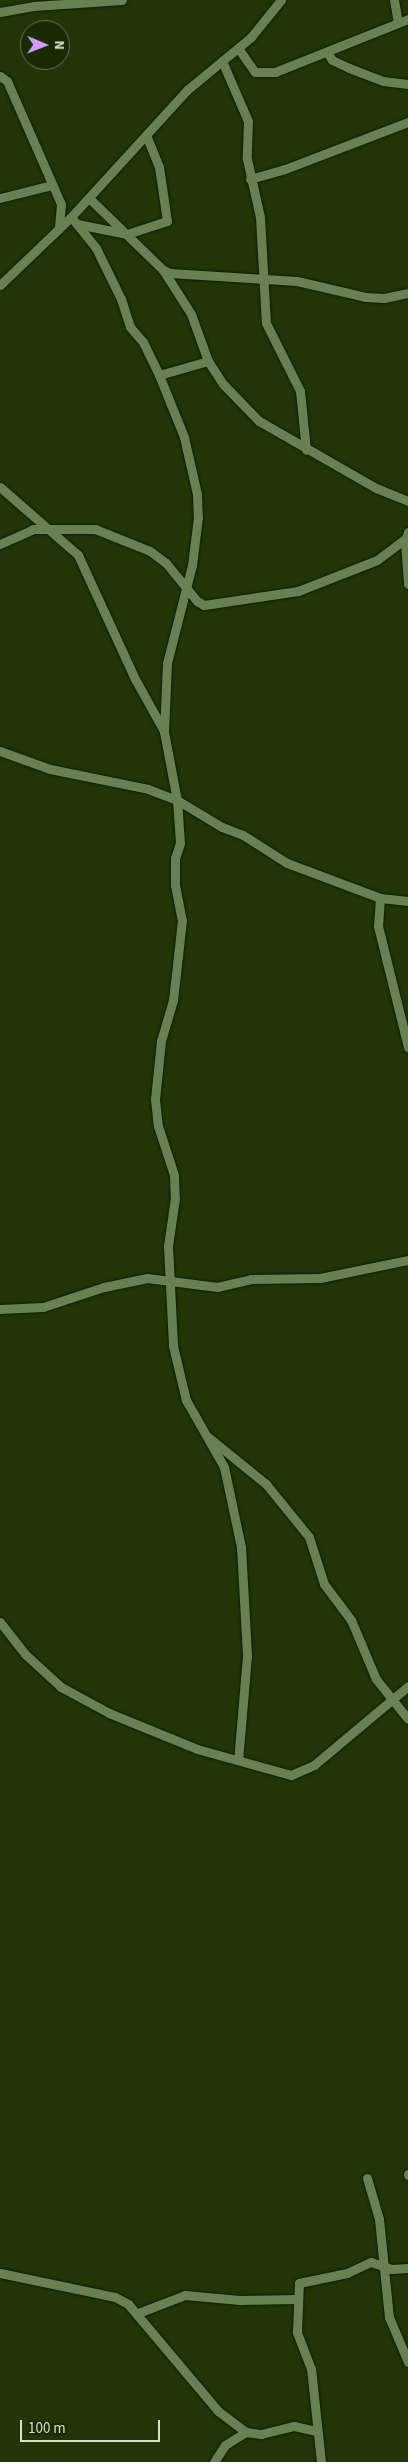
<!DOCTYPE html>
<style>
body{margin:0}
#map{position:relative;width:408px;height:2462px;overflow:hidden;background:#213507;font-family:"Source Sans 3",sans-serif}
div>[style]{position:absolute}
.roads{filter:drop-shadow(0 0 1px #0c1b00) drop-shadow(0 0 1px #0c1b00)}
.street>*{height:9px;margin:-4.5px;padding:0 4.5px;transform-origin:4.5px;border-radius:4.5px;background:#698052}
span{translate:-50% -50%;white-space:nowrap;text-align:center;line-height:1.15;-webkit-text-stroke:5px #172a00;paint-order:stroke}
.north{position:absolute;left:20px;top:20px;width:50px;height:50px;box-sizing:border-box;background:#172a00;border:1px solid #637450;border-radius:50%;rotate:91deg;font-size:14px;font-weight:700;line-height:20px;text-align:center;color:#d4e2c9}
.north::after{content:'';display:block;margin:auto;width:18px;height:22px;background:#d49cfb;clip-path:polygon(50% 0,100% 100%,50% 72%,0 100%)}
.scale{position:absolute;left:20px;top:2420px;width:140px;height:22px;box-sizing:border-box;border:2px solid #d4e2c9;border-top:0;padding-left:6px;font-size:15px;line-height:18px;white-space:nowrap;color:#d4e2c9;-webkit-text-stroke:4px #172a00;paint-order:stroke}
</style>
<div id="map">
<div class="roads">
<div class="street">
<div style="left:394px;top:0;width:22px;rotate:80deg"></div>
<div style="left:0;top:12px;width:35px;rotate:-10deg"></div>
<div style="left:34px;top:6px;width:88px;rotate:-3.9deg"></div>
<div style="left:238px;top:48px;width:29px;rotate:55deg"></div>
<div style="left:255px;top:72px;width:20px"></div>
<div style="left:275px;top:72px;width:143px;rotate:-21.7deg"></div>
<div style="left:327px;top:52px;width:9px;rotate:58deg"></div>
<div style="left:332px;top:60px;width:19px;rotate:25deg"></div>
<div style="left:349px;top:68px;width:36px;rotate:21deg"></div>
<div style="left:383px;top:81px;width:25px;rotate:7deg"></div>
<div style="left:222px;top:61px;width:65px;rotate:66.6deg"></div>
<div style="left:248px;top:121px;width:38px;rotate:92deg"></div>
<div style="left:247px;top:159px;width:59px;rotate:77.4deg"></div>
<div style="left:260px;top:217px;width:106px;rotate:86.8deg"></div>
<div style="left:266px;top:323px;width:76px;rotate:63.4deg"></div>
<div style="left:300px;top:391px;width:59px;rotate:84.2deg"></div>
<div style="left:0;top:76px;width:9px;rotate:36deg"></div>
<div style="left:7px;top:81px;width:134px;rotate:66.3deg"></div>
<div style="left:61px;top:204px;width:25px;rotate:95deg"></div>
<div style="left:250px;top:179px;width:36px;rotate:-16deg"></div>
<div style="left:285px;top:169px;width:132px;rotate:-20.9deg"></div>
<div style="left:0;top:198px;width:54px;rotate:-14deg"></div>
<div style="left:89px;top:198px;width:103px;rotate:44.2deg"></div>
<div style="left:163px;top:270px;width:8px;rotate:23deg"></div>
<div style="left:170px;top:273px;width:127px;rotate:3.6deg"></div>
<div style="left:297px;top:281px;width:70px;rotate:13.2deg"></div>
<div style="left:365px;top:297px;width:19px;rotate:3deg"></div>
<div style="left:384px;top:298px;width:25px;rotate:-12deg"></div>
<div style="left:71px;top:217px;width:40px;rotate:51deg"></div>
<div style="left:96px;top:248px;width:57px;rotate:63.9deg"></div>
<div style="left:121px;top:299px;width:29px;rotate:72deg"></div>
<div style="left:130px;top:327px;width:20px;rotate:49deg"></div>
<div style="left:143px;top:342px;width:37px;rotate:64deg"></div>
<div style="left:159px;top:375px;width:51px;rotate:-15.9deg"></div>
<div style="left:77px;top:224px;width:51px;rotate:11.3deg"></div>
<div style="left:127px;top:234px;width:42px;rotate:-18deg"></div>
<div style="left:167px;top:221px;width:55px;rotate:-98.4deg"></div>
<div style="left:159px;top:167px;width:32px;rotate:-112deg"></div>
<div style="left:163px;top:270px;width:52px;rotate:57.5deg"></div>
<div style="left:191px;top:314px;width:50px;rotate:70.1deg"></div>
<div style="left:208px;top:361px;width:27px;rotate:57deg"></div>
<div style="left:223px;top:384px;width:52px;rotate:45.8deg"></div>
<div style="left:259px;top:421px;width:135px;rotate:29.8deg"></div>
<div style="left:376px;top:488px;width:35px;rotate:22deg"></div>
<div style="left:0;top:285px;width:98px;rotate:-43.8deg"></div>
<div style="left:71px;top:217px;width:172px;rotate:-47.6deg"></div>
<div style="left:187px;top:90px;width:83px;rotate:-39.6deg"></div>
<div style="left:251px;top:37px;width:48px;rotate:-51deg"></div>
<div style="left:159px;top:375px;width:67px;rotate:68deg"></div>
<div style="left:184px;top:437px;width:58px;rotate:77.2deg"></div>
<div style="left:197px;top:494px;width:23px;rotate:88deg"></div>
<div style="left:198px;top:517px;width:48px;rotate:97.1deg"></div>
<div style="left:192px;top:565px;width:101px;rotate:104.3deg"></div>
<div style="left:167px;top:663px;width:69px;rotate:92.5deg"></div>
<div style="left:164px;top:732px;width:69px;rotate:79.2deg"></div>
<div style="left:177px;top:800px;width:43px;rotate:86deg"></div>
<div style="left:180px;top:843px;width:16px;rotate:108deg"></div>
<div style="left:175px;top:858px;width:27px;rotate:90deg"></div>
<div style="left:175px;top:885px;width:36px;rotate:79deg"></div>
<div style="left:182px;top:920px;width:81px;rotate:96.4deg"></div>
<div style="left:173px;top:1000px;width:43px;rotate:106.3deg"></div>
<div style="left:161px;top:1041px;width:58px;rotate:95.9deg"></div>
<div style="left:155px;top:1099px;width:27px;rotate:84deg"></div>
<div style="left:158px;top:1126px;width:52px;rotate:71.9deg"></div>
<div style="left:174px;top:1175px;width:23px;rotate:88deg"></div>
<div style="left:175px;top:1198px;width:49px;rotate:98.3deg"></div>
<div style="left:168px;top:1246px;width:100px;rotate:87.1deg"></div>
<div style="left:173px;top:1346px;width:56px;rotate:76.5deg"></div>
<div style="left:186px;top:1400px;width:77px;rotate:60.4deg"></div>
<div style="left:224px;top:1467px;width:82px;rotate:78deg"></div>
<div style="left:241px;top:1547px;width:109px;rotate:86.8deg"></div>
<div style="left:247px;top:1656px;width:104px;rotate:94.9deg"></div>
<div style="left:0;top:487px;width:103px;rotate:41.1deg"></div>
<div style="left:78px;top:555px;width:136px;rotate:65.3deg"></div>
<div style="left:135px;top:679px;width:60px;rotate:60.9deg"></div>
<div style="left:408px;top:532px;width:9px;rotate:108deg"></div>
<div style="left:405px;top:541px;width:43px;rotate:86deg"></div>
<div style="left:0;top:544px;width:36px;rotate:-24deg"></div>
<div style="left:33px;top:529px;width:62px"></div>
<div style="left:95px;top:529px;width:59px;rotate:21.8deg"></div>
<div style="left:150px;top:551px;width:20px;rotate:37deg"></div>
<div style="left:166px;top:563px;width:49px;rotate:50.8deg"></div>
<div style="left:197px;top:601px;width:8px;rotate:30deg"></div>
<div style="left:204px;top:605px;width:95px;rotate:-8.5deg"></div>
<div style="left:298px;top:591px;width:85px;rotate:-21.4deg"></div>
<div style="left:377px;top:560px;width:36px;rotate:-37deg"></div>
<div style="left:0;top:751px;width:53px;rotate:19.8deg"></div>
<div style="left:50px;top:769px;width:100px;rotate:11.5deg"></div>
<div style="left:148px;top:789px;width:31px;rotate:21deg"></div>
<div style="left:177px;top:800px;width:52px;rotate:31deg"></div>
<div style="left:222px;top:827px;width:22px;rotate:21deg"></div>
<div style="left:243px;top:835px;width:52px;rotate:32.5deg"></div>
<div style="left:287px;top:863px;width:99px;rotate:20.6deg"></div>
<div style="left:380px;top:898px;width:28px;rotate:6deg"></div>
<div style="left:380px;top:898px;width:28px;rotate:94deg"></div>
<div style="left:378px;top:926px;width:125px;rotate:76.1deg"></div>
<div style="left:0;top:1309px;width:43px;rotate:-2.7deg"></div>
<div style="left:43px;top:1307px;width:64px;rotate:-18.2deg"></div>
<div style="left:104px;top:1287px;width:44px;rotate:-11.8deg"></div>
<div style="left:147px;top:1278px;width:71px;rotate:7.3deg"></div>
<div style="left:217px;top:1287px;width:35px;rotate:-13deg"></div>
<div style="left:251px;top:1279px;width:69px;rotate:-0.8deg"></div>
<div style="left:320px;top:1278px;width:90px;rotate:-11.6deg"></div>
<div style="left:208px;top:1437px;width:75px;rotate:39deg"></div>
<div style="left:266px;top:1484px;width:68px;rotate:50.9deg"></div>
<div style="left:309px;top:1537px;width:49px;rotate:72.3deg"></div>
<div style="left:324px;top:1584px;width:45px;rotate:53.1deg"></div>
<div style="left:351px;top:1620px;width:64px;rotate:67deg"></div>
<div style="left:376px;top:1679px;width:51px;rotate:51.3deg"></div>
<div style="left:0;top:1622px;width:41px;rotate:52deg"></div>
<div style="left:25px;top:1654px;width:49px;rotate:42.5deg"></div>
<div style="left:61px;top:1687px;width:55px;rotate:28.4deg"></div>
<div style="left:109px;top:1713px;width:95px;rotate:22.2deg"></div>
<div style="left:197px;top:1749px;width:98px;rotate:15.5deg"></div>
<div style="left:291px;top:1775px;width:25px;rotate:-23deg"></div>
<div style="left:314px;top:1765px;width:123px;rotate:-40deg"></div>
<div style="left:408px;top:2174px;width:1px;rotate:90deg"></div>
<div style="left:367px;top:2178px;width:43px;rotate:73.7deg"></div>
<div style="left:379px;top:2219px;width:99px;rotate:84.2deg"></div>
<div style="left:389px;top:2317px;width:49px;rotate:67.1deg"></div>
<div style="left:0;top:2273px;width:117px;rotate:11.8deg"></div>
<div style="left:115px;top:2297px;width:15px;rotate:28deg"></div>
<div style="left:128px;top:2304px;width:140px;rotate:49.9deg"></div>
<div style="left:218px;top:2411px;width:35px;rotate:37deg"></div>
<div style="left:246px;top:2432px;width:15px;rotate:8deg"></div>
<div style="left:261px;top:2434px;width:34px;rotate:-14deg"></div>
<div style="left:294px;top:2426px;width:23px;rotate:13deg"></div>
<div style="left:138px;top:2313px;width:50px;rotate:-21deg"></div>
<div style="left:185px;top:2295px;width:55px;rotate:5.2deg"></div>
<div style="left:240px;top:2300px;width:58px;rotate:-1deg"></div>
<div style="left:214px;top:2462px;width:20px;rotate:-57deg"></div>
<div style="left:225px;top:2445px;width:25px;rotate:-32deg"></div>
<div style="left:321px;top:2462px;width:94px;rotate:-96.1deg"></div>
<div style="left:311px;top:2369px;width:40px;rotate:-111deg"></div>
<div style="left:297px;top:2332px;width:49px;rotate:-87.7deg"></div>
<div style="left:299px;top:2283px;width:49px;rotate:-11.8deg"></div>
<div style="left:347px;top:2273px;width:26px;rotate:-25deg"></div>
<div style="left:371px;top:2262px;width:21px;rotate:19deg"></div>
<div style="left:391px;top:2269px;width:17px;rotate:-3deg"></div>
</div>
</div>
<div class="north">N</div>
<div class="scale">100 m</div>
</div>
